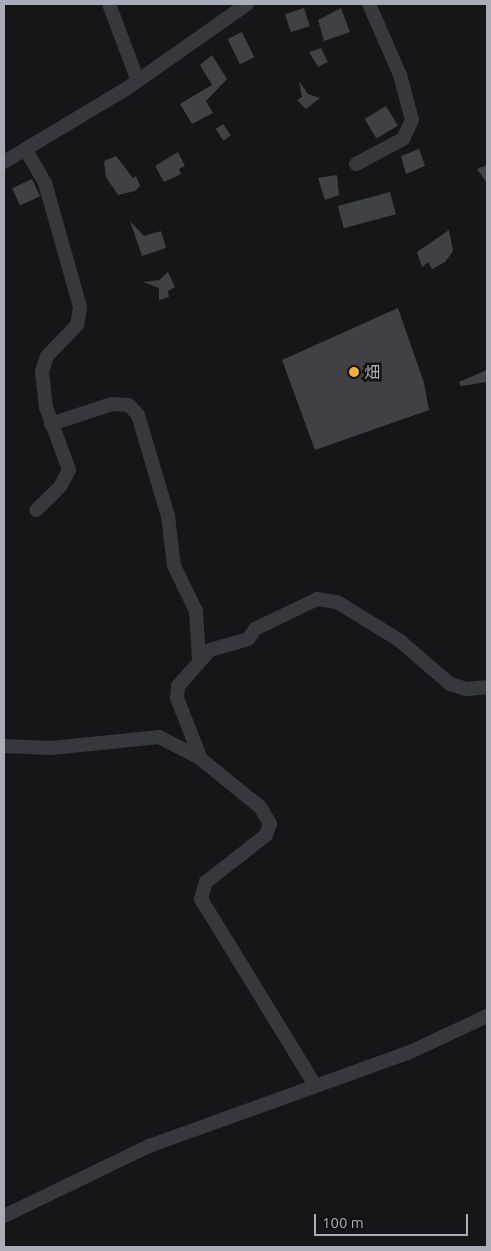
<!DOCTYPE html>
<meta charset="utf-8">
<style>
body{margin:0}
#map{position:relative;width:491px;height:1251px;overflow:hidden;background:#161618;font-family:Ubuntu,"Noto Sans SC",sans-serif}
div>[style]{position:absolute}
.building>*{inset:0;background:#404145;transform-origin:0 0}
.minor>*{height:14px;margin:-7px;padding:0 7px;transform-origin:7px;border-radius:7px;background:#37383d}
.dots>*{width:14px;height:14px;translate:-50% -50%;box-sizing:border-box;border:2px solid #111113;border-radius:50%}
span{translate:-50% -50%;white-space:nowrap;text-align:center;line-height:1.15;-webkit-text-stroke:5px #111113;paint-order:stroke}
.poi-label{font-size:16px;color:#a8adb8}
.left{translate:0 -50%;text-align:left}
.frame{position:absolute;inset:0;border:5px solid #a8adb8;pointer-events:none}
.scale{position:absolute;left:314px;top:1214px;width:154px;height:22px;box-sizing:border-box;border:2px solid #a8adb8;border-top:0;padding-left:6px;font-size:15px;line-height:18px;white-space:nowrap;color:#a8adb8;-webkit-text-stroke:4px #111113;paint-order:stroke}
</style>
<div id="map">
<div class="building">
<div style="left:304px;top:8px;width:19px;height:20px;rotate:72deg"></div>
<div style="clip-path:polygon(341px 8px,350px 32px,324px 41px,318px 20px)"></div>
<div style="left:242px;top:32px;width:28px;height:16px;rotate:64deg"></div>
<div style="clip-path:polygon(321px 48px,328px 62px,318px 67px,309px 52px)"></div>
<div style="clip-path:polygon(212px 55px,227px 79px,206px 101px,213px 113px,192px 124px,180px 104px,212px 85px,200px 65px)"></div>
<div style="clip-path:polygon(299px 81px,308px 94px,320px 98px,306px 109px,297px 100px,302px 97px)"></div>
<div style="left:386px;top:106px;width:23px;height:25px;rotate:59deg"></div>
<div style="left:223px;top:124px;width:14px;height:9px;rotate:56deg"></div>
<div style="clip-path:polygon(419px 149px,425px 166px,406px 174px,401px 156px)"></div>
<div style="clip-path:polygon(178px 152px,185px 166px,179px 169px,181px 174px,164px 182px,155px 166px)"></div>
<div style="clip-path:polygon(116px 156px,133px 178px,136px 176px,140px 186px,135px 191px,118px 195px,106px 177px,104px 161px)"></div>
<div style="clip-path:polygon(487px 165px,487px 183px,477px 169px)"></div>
<div style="clip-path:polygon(337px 175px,339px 195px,325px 200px,318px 178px)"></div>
<div style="left:32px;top:179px;width:19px;height:22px;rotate:65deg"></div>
<div style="left:390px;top:192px;width:23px;height:54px;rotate:75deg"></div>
<div style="clip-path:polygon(130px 221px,144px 236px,161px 231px,166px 248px,142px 256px)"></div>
<div style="clip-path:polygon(449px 230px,453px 251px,445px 262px,432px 269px,428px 262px,422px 267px,417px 252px)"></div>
<div style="clip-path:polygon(168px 272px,175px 287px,168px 291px,169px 297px,159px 300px,159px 288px,143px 282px,159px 280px)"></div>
<div style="clip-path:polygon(398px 308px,424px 383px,429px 410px,315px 450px,282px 360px)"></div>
<div style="clip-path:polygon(487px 370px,487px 382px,461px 386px,459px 382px)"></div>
</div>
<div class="minor">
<div style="left:109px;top:4px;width:82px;rotate:69.4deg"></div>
<div style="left:26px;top:150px;width:38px;rotate:60deg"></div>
<div style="left:45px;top:183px;width:129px;rotate:74.2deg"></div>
<div style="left:80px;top:307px;width:18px;rotate:99deg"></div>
<div style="left:77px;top:325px;width:43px;rotate:134.1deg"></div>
<div style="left:47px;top:356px;width:16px;rotate:108deg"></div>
<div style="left:42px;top:371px;width:36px;rotate:84deg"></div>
<div style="left:46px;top:407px;width:67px;rotate:69.9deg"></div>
<div style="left:69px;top:470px;width:19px;rotate:118deg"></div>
<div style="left:60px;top:487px;width:33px;rotate:136deg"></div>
<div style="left:4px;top:162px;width:142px;rotate:-30.9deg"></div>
<div style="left:126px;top:89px;width:148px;rotate:-35.1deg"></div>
<div style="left:356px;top:164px;width:53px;rotate:-28deg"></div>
<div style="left:403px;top:139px;width:21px;rotate:-65deg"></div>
<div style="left:412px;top:120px;width:47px;rotate:-104.9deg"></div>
<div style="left:400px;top:75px;width:77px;rotate:-113.6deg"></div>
<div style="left:51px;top:424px;width:64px;rotate:-18.2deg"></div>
<div style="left:112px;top:404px;width:17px;rotate:3deg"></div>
<div style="left:129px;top:405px;width:13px;rotate:48deg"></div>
<div style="left:138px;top:415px;width:105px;rotate:73.5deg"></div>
<div style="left:168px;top:516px;width:50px;rotate:83.2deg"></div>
<div style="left:174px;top:566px;width:50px;rotate:63.9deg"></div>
<div style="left:196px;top:611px;width:49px;rotate:86.5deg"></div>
<div style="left:4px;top:746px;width:47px;rotate:2.4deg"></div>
<div style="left:51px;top:748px;width:109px;rotate:-5.8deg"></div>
<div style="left:159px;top:737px;width:46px;rotate:27.1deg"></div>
<div style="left:315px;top:1085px;width:218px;rotate:-121.5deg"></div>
<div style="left:201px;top:899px;width:18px;rotate:-74deg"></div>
<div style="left:206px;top:882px;width:76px;rotate:-38.1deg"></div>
<div style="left:266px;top:835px;width:12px;rotate:-70deg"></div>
<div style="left:270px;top:824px;width:20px;rotate:-120deg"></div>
<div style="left:260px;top:807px;width:76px;rotate:-140.9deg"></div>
<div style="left:201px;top:759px;width:66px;rotate:-111.5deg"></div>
<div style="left:177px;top:698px;width:12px;rotate:-85deg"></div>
<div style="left:178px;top:686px;width:48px;rotate:-48.4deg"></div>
<div style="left:210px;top:650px;width:40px;rotate:-16deg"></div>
<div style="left:248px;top:639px;width:12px;rotate:-55deg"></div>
<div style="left:255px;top:629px;width:69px;rotate:-25.8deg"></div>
<div style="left:317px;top:599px;width:20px;rotate:9deg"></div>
<div style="left:337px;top:602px;width:73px;rotate:31.5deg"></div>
<div style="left:399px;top:640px;width:67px;rotate:40.8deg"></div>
<div style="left:450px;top:684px;width:17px;rotate:17deg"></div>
<div style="left:466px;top:689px;width:21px;rotate:-5deg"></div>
<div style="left:4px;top:1216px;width:161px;rotate:-25.8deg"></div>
<div style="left:149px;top:1146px;width:275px;rotate:-19.8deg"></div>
<div style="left:408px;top:1053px;width:87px;rotate:-25.1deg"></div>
</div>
<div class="dots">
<div style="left:354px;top:372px;background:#f2b134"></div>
</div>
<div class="poi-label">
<span class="left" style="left:364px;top:372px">畑</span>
</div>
<div class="frame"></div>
<div class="scale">100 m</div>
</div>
